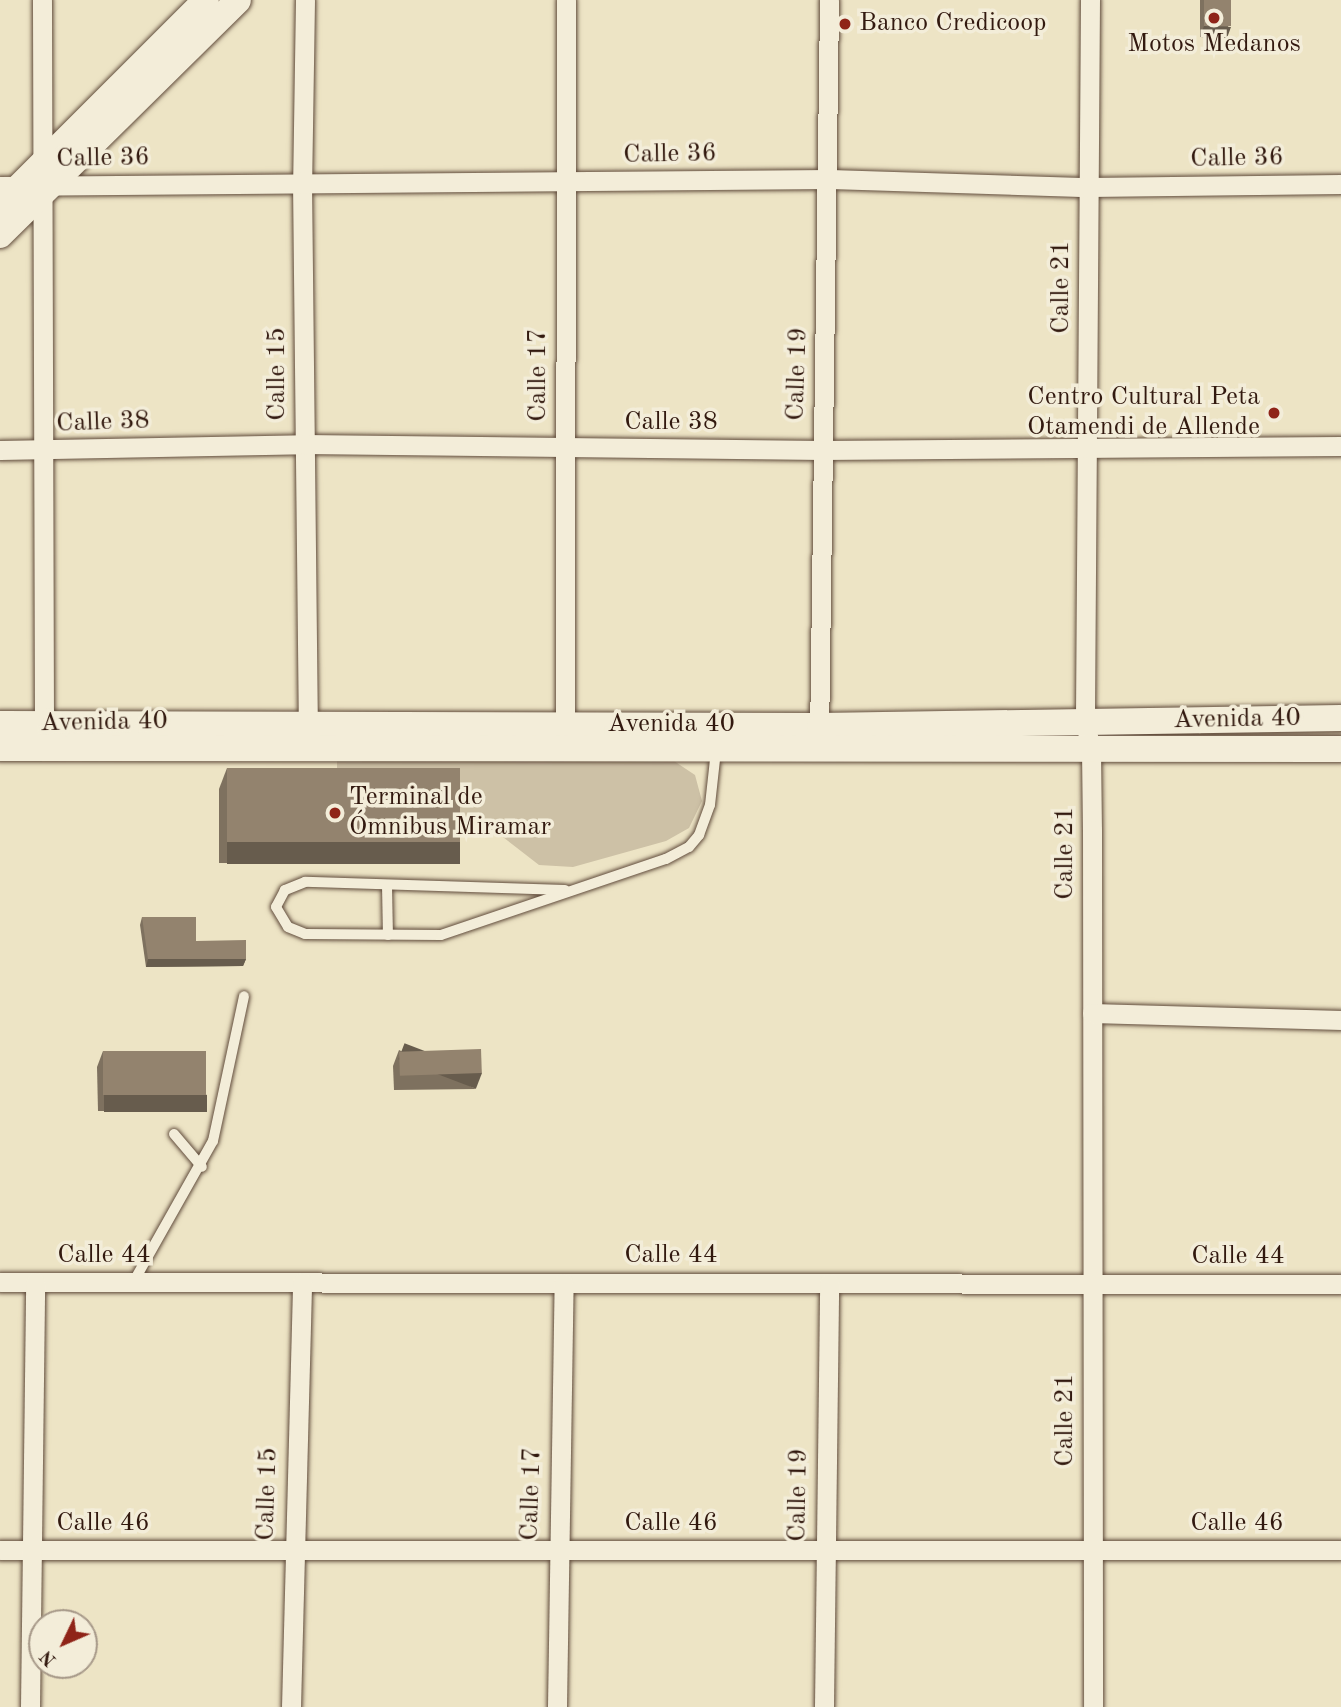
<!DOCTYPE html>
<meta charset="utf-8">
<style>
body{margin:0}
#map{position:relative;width:1341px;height:1707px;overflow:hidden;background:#ede4c5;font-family:"Old Standard TT",serif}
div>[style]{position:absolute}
.green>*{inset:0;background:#cdc1a6}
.roads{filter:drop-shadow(0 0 2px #614c3c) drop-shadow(0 0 2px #614c3c)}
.lane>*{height:10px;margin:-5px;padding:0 5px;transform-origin:5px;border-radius:5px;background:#f3edd9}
.street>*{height:19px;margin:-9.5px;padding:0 9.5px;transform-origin:9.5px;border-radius:9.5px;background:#f3edd9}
.secondary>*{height:26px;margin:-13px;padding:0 13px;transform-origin:13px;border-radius:13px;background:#f3edd9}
.wall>*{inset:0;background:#7e715f}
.shaded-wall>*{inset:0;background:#675c4d;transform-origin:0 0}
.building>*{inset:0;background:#93836e;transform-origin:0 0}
.dots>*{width:19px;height:19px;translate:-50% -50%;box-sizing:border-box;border:4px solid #f3edd9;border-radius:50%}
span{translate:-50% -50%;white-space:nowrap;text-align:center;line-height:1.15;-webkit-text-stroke:7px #f3edd9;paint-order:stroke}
.poi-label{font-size:26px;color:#32190f}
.left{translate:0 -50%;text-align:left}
.right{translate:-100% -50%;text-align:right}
.street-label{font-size:26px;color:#32190f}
.north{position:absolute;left:28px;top:1609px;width:70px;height:70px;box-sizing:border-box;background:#f3edd9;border:2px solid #a69888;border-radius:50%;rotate:226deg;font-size:19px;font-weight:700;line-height:28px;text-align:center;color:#32190f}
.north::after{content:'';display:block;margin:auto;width:24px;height:32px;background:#8f2418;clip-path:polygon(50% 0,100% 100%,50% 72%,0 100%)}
</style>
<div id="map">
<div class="green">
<div style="clip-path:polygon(337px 756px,671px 759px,695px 775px,702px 801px,689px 828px,666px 841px,573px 867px,539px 865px,499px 834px,452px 836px,337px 789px)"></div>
</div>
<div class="roads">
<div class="lane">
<div style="left:387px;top:885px;width:50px;rotate:88.9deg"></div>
<div style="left:565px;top:890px;width:260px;rotate:-178.2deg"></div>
<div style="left:305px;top:882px;width:22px;rotate:158deg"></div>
<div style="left:285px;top:890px;width:19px;rotate:118deg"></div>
<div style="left:276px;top:907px;width:23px;rotate:59deg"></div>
<div style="left:288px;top:927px;width:18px;rotate:22deg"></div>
<div style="left:305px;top:934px;width:136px;rotate:0.4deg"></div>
<div style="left:441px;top:935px;width:237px;rotate:-18.7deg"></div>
<div style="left:666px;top:859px;width:26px;rotate:-28deg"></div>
<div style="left:689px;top:847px;width:16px;rotate:-50deg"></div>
<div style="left:699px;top:835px;width:32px;rotate:-70deg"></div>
<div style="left:710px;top:805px;width:54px;rotate:-83.7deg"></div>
<div style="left:174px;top:1134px;width:43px;rotate:49.7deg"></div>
<div style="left:134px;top:1281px;width:161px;rotate:-60.6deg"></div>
<div style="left:213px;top:1141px;width:148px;rotate:-77.9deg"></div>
</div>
<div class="street">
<div style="left:305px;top:0;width:181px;rotate:90.9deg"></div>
<div style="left:302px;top:181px;width:556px;rotate:89.38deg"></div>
<div style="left:1090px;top:0;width:722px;rotate:90.4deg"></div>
<div style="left:1085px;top:722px;width:29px;rotate:78deg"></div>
<div style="left:1091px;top:750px;width:80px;rotate:89.3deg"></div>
<div style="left:1092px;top:830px;width:877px;rotate:89.93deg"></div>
<div style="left:0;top:186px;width:830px;rotate:-0.48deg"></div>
<div style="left:830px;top:179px;width:259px;rotate:1.8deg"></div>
<div style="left:1089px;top:187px;width:252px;rotate:-0.7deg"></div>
<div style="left:0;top:450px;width:304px;rotate:-1.1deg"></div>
<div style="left:304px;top:444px;width:518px;rotate:0.66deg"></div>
<div style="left:822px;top:450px;width:519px;rotate:-0.44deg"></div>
<div style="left:36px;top:735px;width:14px;rotate:-54deg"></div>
<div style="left:44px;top:724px;width:724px;rotate:-90.16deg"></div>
<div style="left:565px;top:737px;width:737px;rotate:-89.92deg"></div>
<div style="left:819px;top:739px;width:739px;rotate:-89.22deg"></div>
<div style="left:1092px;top:1013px;width:249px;rotate:1.6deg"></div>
<div style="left:0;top:1282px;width:1341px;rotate:0.09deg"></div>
<div style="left:0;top:1550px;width:1341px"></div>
<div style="left:30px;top:1707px;width:425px;rotate:-89.3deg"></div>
<div style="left:291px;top:1707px;width:425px;rotate:-88.5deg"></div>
<div style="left:557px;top:1707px;width:424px;rotate:-89.1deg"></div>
<div style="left:824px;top:1707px;width:424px;rotate:-89.3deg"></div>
</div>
<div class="secondary">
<div style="left:0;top:206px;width:291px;rotate:-45deg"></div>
<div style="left:0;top:235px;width:334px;rotate:-44.6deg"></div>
<div style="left:0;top:724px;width:820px;rotate:0.14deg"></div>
<div style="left:820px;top:726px;width:521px;rotate:-0.88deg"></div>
<div style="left:0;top:748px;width:1341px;rotate:0.04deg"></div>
</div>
</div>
<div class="wall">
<div style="clip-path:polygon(1200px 0,1231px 0,1227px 38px,1200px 37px)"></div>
<div style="clip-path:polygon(227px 768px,460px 843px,452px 864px,219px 863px,219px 789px)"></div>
<div style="clip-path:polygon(142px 917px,196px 941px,246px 959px,243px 966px,146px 967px,140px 925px)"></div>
<div style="clip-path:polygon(399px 1050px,476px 1089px,394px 1090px,393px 1066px)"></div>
<div style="clip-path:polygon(103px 1051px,207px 1095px,201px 1111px,98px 1111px,97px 1067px)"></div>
</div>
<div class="shaded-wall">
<div style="clip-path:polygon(1204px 26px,1231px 27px,1227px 38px,1200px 37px)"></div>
<div style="left:227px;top:842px;width:233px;height:22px"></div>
<div style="clip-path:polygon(148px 959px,246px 959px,243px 966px,146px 967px)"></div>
<div style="left:482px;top:1073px;width:17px;height:83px;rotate:111deg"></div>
<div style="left:104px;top:1095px;width:103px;height:17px"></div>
</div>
<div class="building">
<div style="left:1204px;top:0;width:27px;height:26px"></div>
<div style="left:227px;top:768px;width:233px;height:74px"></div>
<div style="clip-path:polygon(142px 917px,196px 917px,196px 941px,246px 940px,246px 959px,148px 959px)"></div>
<div style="left:481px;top:1049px;width:24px;height:82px;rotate:88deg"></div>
<div style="left:103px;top:1051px;width:103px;height:44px"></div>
</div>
<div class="dots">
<div style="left:1214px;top:18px;background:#8f2418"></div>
<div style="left:845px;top:24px;background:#8f2418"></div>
<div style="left:1274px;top:413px;background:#8f2418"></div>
<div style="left:335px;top:813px;background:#8f2418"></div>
</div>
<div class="poi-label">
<span class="left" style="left:859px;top:24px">Banco Credicoop</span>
<span style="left:1214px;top:45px">Motos Medanos</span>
<span class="right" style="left:1260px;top:413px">Centro Cultural Peta<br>Otamendi de Allende</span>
<span class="left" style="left:349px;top:813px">Terminal de<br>Ómnibus Miramar</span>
</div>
<div class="street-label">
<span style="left:670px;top:155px;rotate:-1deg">Calle 36</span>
<span style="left:103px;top:159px;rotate:-1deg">Calle 36</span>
<span style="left:1237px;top:159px;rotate:-1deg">Calle 36</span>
<span style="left:1062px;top:287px;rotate:-90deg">Calle 21</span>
<span style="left:278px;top:374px;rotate:-90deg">Calle 15</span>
<span style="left:798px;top:374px;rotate:-88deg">Calle 19</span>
<span style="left:539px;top:375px;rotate:-90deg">Calle 17</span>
<span style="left:103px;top:423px;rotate:-2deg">Calle 38</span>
<span style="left:671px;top:423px">Calle 38</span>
<span style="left:1237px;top:720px;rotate:-1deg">Avenida 40</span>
<span style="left:104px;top:723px;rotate:-1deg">Avenida 40</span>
<span style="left:671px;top:725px">Avenida 40</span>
<span style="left:1066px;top:853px;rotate:-90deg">Calle 21</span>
<span style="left:104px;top:1256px">Calle 44</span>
<span style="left:671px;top:1256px">Calle 44</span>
<span style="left:1238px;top:1257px">Calle 44</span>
<span style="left:1066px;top:1420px;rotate:-90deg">Calle 21</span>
<span style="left:268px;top:1494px;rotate:-88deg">Calle 15</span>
<span style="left:532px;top:1494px;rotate:-88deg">Calle 17</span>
<span style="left:799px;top:1495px;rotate:-89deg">Calle 19</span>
<span style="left:103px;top:1524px">Calle 46</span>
<span style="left:671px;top:1524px">Calle 46</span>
<span style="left:1237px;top:1524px">Calle 46</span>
</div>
<div class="north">N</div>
</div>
